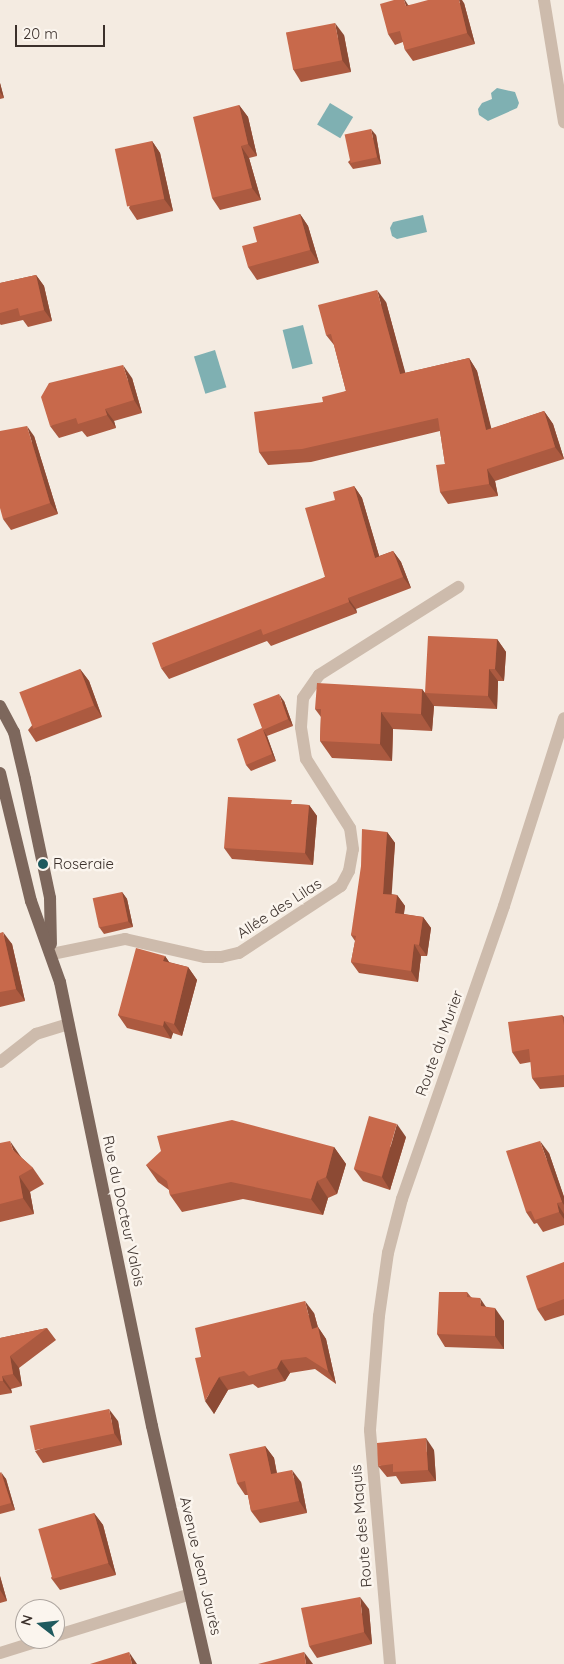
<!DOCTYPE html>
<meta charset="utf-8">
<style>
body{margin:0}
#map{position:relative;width:564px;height:1664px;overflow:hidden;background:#f4ebe1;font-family:Quicksand,sans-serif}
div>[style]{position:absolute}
.water>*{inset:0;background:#7fb0b2;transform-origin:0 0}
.minor>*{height:12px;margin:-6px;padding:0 6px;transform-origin:6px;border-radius:6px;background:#cdbbac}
.major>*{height:12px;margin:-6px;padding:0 6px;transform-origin:6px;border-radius:6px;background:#7d675c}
.wall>*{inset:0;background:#ac5a40}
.shaded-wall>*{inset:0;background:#8c4a34}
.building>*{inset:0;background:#c8694b;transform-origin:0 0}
.dots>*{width:14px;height:14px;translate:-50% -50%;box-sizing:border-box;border:2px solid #fbf5ee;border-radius:50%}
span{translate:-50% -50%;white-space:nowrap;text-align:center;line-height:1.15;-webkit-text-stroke:5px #fbf5ee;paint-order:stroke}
.poi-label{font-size:15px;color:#3b302b}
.left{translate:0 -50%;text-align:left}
.street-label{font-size:15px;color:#3b302b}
.north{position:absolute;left:15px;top:1599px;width:50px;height:50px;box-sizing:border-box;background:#fbf5ee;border:1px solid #aea6a0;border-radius:50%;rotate:286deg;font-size:14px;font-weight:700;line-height:20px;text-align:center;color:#3b302b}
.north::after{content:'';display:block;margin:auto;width:18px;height:22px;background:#1f5a5e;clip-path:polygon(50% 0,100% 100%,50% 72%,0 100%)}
.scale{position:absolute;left:15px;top:25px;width:90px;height:22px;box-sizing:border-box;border:2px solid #3b302b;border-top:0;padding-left:6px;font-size:15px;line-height:18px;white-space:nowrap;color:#3b302b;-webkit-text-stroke:4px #fbf5ee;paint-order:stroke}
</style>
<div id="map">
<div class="water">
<div style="clip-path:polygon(497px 88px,515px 92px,519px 103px,517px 108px,488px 121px,479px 115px,478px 109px,482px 103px,492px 99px,491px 93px)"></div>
<div style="left:330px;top:103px;width:27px;height:25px;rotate:31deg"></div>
<div style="clip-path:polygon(423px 215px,427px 232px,397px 239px,392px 236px,390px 228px,393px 222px)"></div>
<div style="left:303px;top:325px;width:40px;height:21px;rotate:76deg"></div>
<div style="left:215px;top:350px;width:39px;height:22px;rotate:73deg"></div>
</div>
<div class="minor">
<div style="left:544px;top:0;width:124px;rotate:80.7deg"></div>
<div style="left:52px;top:954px;width:75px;rotate:-11.6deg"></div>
<div style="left:125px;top:939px;width:82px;rotate:12.7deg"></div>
<div style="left:205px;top:957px;width:16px"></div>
<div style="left:221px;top:957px;width:18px;rotate:-13deg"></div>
<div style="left:239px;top:953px;width:122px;rotate:-33.3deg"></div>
<div style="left:341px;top:886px;width:17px;rotate:-62deg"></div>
<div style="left:349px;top:871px;width:22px;rotate:-80deg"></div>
<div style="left:353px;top:849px;width:21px;rotate:-98deg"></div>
<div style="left:350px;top:828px;width:82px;rotate:-122.5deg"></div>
<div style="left:306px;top:759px;width:32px;rotate:-99deg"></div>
<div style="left:301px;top:727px;width:29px;rotate:-86deg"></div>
<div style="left:303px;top:698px;width:28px;rotate:-55deg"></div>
<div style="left:319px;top:675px;width:165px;rotate:-32.3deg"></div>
<div style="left:0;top:1062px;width:46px;rotate:-37.9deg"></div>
<div style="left:36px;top:1034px;width:34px;rotate:-17deg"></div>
<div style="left:55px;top:1636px;width:142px;rotate:-17.2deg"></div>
<div style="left:0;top:1653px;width:47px;rotate:-17.3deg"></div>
<div style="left:390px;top:1664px;width:235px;rotate:-94.9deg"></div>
<div style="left:370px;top:1430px;width:114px;rotate:-85.5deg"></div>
<div style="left:379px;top:1316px;width:64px;rotate:-81.9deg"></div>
<div style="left:388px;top:1253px;width:56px;rotate:-75.5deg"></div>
<div style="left:402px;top:1199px;width:310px;rotate:-70.8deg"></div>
<div style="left:504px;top:906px;width:197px;rotate:-72.3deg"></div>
</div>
<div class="major">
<div style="left:0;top:706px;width:30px;rotate:62deg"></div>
<div style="left:14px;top:732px;width:48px;rotate:76.8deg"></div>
<div style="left:25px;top:779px;width:122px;rotate:78.1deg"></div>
<div style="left:50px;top:898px;width:46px;rotate:88.8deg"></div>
<div style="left:0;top:773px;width:132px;rotate:76.4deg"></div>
<div style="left:31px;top:901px;width:86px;rotate:70.3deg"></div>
<div style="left:60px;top:982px;width:453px;rotate:78.3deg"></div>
<div style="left:152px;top:1426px;width:244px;rotate:77.2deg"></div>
</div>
<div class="wall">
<div style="clip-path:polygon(464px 3px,475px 44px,413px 61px,405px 50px,403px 42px,395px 45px,388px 34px,408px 5px)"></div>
<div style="clip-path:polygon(344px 35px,351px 72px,301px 82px,293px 69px)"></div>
<div style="clip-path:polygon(0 83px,4px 98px,0 99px)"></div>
<div style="clip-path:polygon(239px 105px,248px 117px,257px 156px,249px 158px,261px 200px,220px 210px,212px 198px)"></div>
<div style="clip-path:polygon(376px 135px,381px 164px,353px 169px,348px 162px)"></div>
<div style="clip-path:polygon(152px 141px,160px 153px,173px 211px,137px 220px,129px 208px)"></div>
<div style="clip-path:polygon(300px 214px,308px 226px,319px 263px,257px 280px,248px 267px,257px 242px)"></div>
<div style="clip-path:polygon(36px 275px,44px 286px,52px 321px,28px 327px,23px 320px,1px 325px,0 324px,0 283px)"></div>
<div style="clip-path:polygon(386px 302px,405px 373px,469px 358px,477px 371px,491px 429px,544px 411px,553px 424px,564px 459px,495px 481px,498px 496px,448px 504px,440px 492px,445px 464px,440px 431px,311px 462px,268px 465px,259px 452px,323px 402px,346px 391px,334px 345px,326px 335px)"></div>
<div style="clip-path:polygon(132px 378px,142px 413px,114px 421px,116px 428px,87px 437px,82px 431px,59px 438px,50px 426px)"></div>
<div style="clip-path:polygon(34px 436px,58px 514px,11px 530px,3px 519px)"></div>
<div style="clip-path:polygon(354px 486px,362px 498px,379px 556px,393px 551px,401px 562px,411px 588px,356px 609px,357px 613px,271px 646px,267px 641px,169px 679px,161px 668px,325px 577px,335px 500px)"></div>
<div style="clip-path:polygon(497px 639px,506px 652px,504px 681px,498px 681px,497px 709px,434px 706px,432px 731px,393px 729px,392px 761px,332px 758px,320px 741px,321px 717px,315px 709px,422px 689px,425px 693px)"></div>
<div style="clip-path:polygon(80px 669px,89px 681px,102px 717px,36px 742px,28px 730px)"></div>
<div style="clip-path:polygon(284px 701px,293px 726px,267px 736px,276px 761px,251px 771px,246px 765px,262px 728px)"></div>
<div style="clip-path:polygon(294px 804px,309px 805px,317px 816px,313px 865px,232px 859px,224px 848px)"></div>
<div style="clip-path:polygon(387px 832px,395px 843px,391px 894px,397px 895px,405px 906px,404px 914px,423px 917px,431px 928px,427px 956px,421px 956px,418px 982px,359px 973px,351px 962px,355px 941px,351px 935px)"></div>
<div style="clip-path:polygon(122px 892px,127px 899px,133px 927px,104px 934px,99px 927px)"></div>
<div style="clip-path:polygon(0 933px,12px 944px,25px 1001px,0 1007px)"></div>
<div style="clip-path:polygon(165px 956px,169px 962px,188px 967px,197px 980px,182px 1036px,173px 1033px,171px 1039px,127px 1028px,118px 1015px)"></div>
<div style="clip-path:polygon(562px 1015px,564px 1017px,564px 1087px,540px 1089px,532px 1078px,531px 1062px,520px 1064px,512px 1052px)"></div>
<div style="clip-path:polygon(406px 1137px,390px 1190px,363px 1181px,354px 1169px)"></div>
<div style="clip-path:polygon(0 1143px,21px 1157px,22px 1158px,33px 1168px,44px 1184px,30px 1192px,34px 1214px,0 1222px)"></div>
<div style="clip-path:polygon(334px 1147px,346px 1164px,337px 1194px,328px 1198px,323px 1215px,243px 1199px,182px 1212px,170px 1195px,169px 1190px,158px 1182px,146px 1165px)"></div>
<div style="clip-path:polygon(549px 1153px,564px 1197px,564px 1225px,543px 1232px,537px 1223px,534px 1224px,526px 1212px)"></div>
<div style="clip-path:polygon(564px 1262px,564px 1315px,545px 1321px,537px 1309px)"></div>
<div style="clip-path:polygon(467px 1292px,471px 1297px,486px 1307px,504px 1321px,504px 1349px,445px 1347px,437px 1334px)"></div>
<div style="clip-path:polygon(314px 1313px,318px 1327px,326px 1339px,336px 1384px,315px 1369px,290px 1373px,285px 1381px,258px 1388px,253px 1384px,228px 1390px,214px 1414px,201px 1357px)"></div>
<div style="clip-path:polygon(47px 1328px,56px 1340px,19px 1368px,22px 1386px,11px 1389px,12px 1393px,0 1395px,0 1338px)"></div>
<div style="clip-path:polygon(118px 1421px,122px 1445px,43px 1463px,35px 1451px)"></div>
<div style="clip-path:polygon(265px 1446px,274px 1458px,277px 1473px,301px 1482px,307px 1513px,260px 1523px,251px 1511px,248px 1495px,245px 1495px,237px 1483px)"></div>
<div style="clip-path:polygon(434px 1450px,436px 1481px,401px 1484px,396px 1476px,387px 1477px,378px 1466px)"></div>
<div style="clip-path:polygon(0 1473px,6px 1479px,15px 1510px,0 1514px)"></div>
<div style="clip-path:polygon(94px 1513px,103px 1525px,116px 1575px,60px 1590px,51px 1578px)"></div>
<div style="clip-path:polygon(0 1576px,7px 1601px,0 1603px)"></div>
<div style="clip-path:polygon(369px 1609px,372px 1644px,317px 1658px,309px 1646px)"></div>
</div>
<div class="shaded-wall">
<div style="clip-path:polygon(404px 0,405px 0,410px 8px,406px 6px)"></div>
<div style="clip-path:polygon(459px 0,462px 0,464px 3px,475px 44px,467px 33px)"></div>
<div style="clip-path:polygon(335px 23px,344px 35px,351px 72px,342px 60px)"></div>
<div style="clip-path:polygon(0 83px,4px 98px,0 92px)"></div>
<div style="clip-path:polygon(239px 105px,248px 117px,257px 156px,248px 144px)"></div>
<div style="clip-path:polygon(371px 129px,376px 135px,381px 164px,377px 157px)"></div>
<div style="clip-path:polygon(152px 141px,160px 153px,173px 211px,164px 199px)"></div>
<div style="clip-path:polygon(241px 146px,249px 158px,261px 200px,252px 188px)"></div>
<div style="clip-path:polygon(300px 214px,308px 226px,319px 263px,310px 250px)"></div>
<div style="clip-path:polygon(36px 275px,44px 286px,52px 321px,44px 310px)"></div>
<div style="clip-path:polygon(377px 290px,386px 302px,409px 386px,400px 374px)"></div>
<div style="clip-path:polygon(469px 358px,477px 371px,495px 443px,486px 430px)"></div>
<div style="clip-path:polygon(123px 365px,132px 378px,142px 413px,134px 400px)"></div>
<div style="clip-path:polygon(105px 409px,114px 421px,116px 428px,107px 415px)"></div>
<div style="clip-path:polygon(544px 411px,553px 424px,564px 459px,555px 447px)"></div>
<div style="clip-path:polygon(27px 426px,34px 436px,58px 514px,50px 503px)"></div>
<div style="clip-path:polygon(487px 469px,495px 481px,498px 496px,489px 484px)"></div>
<div style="clip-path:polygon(354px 486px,362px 498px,383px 569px,375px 558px)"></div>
<div style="clip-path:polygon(393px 551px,401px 562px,411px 588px,403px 577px)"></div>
<div style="clip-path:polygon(348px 598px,356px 609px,357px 613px,349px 602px)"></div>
<div style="clip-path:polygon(497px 639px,506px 652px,504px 681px,495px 669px)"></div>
<div style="clip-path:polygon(80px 669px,89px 681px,102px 717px,94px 705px)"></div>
<div style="clip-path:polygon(489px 669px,498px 681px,497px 709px,488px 696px)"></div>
<div style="clip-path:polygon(422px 689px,434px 706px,432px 731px,421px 714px)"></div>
<div style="clip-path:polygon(279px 694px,284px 701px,293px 726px,288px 719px)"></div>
<div style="clip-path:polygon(381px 712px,393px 729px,392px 761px,380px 744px)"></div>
<div style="clip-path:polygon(263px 730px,267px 736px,276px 761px,272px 754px)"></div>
<div style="clip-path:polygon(309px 805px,317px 816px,313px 865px,305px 853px)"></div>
<div style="clip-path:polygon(387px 832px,395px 843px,391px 905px,383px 894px)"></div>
<div style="clip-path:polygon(122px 892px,127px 899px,133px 927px,128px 921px)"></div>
<div style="clip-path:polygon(397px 895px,405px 906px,402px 924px,395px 913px)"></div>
<div style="clip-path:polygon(423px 917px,431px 928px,427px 956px,419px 945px)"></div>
<div style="clip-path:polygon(3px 932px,12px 944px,25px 1001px,16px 989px)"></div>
<div style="clip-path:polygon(414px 944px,421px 956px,418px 982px,411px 971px)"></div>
<div style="clip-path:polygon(165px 956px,173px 968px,163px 961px)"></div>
<div style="clip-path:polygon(188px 967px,197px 980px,182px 1036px,174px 1024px)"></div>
<div style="clip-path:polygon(164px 1021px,173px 1033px,171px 1039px,163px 1026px)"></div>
<div style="clip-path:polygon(397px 1124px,406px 1137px,390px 1190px,382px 1177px)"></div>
<div style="clip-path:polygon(10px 1141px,21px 1157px,24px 1166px,13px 1150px)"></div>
<div style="clip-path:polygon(540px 1141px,549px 1153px,564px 1197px,564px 1205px,562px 1202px)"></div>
<div style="clip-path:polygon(334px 1147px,346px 1164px,337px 1194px,326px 1177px)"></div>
<div style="clip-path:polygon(19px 1176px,30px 1192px,34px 1214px,23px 1198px)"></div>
<div style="clip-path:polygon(317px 1181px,328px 1198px,323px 1215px,311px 1199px)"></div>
<div style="clip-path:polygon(557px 1203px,564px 1214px,564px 1219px,559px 1212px)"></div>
<div style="clip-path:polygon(480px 1298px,488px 1310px,481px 1306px)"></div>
<div style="clip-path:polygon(305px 1301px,314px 1313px,318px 1328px,318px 1327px,326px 1339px,336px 1384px,328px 1371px,312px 1329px)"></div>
<div style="clip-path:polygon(495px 1308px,504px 1321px,504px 1349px,495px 1336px)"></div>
<div style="clip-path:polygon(10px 1356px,19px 1368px,22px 1386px,13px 1374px)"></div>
<div style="clip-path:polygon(281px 1360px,290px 1373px,285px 1381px,277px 1368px)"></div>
<div style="clip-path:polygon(2px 1376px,11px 1389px,12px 1393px,3px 1381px)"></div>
<div style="clip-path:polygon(219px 1377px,228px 1390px,214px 1414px,205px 1401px)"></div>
<div style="clip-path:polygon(109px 1409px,118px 1421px,122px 1445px,114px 1433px)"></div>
<div style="clip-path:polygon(426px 1438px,434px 1450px,436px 1481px,428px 1470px)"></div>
<div style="clip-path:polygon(265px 1446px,274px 1458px,279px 1486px,271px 1474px)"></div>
<div style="clip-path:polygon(292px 1470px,301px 1482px,307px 1513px,299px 1501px)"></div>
<div style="clip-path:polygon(1px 1472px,6px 1479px,15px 1510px,11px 1503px)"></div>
<div style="clip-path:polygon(94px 1513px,103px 1525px,116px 1575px,108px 1563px)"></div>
<div style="clip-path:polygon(0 1576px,7px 1601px,0 1590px)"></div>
<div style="clip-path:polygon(360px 1597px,369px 1609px,372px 1644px,364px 1632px)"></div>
<div style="clip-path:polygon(129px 1652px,137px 1664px,132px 1664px)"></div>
<div style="clip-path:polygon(304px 1652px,313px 1664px,306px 1664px)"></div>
</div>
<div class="building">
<div style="clip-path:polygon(394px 0,404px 0,406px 6px,428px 0,459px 0,467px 33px,405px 50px,400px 31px,388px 34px,380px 4px)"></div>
<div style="left:335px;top:23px;width:38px;height:50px;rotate:79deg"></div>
<div style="clip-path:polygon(239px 105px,248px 144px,241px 146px,252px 188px,212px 198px,193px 117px)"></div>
<div style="left:371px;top:129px;width:29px;height:27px;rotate:78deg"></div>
<div style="left:152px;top:141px;width:59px;height:38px;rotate:78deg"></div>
<div style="clip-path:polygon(300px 214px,310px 250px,248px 267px,242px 246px,257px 242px,253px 227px)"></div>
<div style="clip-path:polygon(36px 275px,44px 310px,20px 316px,18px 308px,0 313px,0 283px)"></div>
<div style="clip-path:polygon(377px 290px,400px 374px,469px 358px,486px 430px,544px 411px,555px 447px,487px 469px,489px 484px,440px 492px,436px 465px,445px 464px,438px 418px,302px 449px,259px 452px,254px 412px,323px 402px,322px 397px,346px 391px,331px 334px,326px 335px,318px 305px)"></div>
<div style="clip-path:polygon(123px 365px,134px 400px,105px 409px,107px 415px,78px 424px,76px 418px,50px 426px,41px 397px,49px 383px)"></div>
<div style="clip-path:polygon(27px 426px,50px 503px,3px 519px,0 508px,0 431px)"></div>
<div style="clip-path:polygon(354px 486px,375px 558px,393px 551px,403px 577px,348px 598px,349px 602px,263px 635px,261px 629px,161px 668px,152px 643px,325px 577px,305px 508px,335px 500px,333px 492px)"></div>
<div style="clip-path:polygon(428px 636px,497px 639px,495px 669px,489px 669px,488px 696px,425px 693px)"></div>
<div style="left:80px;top:669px;width:39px;height:65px;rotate:69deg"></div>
<div style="clip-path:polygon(317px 683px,422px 689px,421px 714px,381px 712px,380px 744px,320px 741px,321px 709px,315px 709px)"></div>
<div style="clip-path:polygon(279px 694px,288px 719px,263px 730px,272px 754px,246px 765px,237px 739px,262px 728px,253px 704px)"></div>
<div style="clip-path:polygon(228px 797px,292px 800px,291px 804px,309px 805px,305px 853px,224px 848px)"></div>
<div style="clip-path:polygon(362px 829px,387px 832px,383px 894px,397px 895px,395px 913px,423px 917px,419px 945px,414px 944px,411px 971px,351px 962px,356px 936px,351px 935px,361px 866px)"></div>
<div style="left:122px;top:892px;width:30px;height:30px;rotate:78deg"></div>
<div style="clip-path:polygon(3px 932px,16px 989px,0 992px,0 933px)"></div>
<div style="clip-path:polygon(136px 948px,165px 956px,163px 961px,188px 967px,174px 1024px,164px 1021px,163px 1026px,118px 1015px)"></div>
<div style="clip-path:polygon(562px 1015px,564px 1025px,564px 1075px,532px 1078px,529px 1049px,512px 1052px,508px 1022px)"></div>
<div style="left:369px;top:1116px;width:29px;height:55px;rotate:16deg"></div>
<div style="clip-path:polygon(232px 1120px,334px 1147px,326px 1177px,317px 1181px,311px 1199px,231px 1182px,170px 1195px,167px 1181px,146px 1165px,161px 1151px,157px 1136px)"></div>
<div style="clip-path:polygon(10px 1141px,13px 1150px,33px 1168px,19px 1176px,23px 1198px,0 1204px,0 1143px)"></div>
<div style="clip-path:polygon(540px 1141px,562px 1202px,557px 1203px,559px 1212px,535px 1220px,531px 1211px,526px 1212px,506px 1151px)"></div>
<div style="clip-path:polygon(564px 1262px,564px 1299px,537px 1309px,526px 1276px)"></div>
<div style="clip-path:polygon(439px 1292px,467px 1292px,467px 1297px,480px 1298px,481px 1306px,495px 1308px,495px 1336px,437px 1334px)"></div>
<div style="clip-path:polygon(305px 1301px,312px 1329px,318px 1327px,328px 1371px,306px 1357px,281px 1360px,277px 1368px,249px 1376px,244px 1371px,219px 1377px,205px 1401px,195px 1358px,201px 1357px,195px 1328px)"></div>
<div style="clip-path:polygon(47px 1328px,10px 1356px,13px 1374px,2px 1376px,3px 1381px,0 1381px,0 1338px)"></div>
<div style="left:109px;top:1409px;width:25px;height:81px;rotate:78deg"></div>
<div style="clip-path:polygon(426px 1438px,428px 1470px,393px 1472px,393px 1464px,378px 1466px,377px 1443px)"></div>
<div style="clip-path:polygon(265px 1446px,271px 1474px,292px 1470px,299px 1501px,251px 1511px,245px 1481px,237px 1483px,229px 1454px)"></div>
<div style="clip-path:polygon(1px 1472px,11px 1503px,0 1506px,0 1473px)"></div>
<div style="left:94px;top:1513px;width:52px;height:58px;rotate:74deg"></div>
<div style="clip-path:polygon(360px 1597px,364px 1632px,309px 1646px,301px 1608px)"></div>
<div style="clip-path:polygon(129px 1652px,132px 1664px,90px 1664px)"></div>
<div style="clip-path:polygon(304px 1652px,306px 1664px,258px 1664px)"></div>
</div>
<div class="dots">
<div style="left:43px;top:864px;background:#1f5a5e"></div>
</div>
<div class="poi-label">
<span class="left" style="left:53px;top:864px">Roseraie</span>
</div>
<div class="street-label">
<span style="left:279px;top:908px;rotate:-33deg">Allée des Lilas</span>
<span style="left:439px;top:1043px;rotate:-70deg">Route du Murier</span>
<span style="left:124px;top:1211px;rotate:78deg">Rue du Docteur Valois</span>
<span style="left:361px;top:1526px;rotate:-95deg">Route des Maquis</span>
<span style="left:201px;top:1566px;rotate:77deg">Avenue Jean Jaurès</span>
</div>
<div class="north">N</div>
<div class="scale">20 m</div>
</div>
